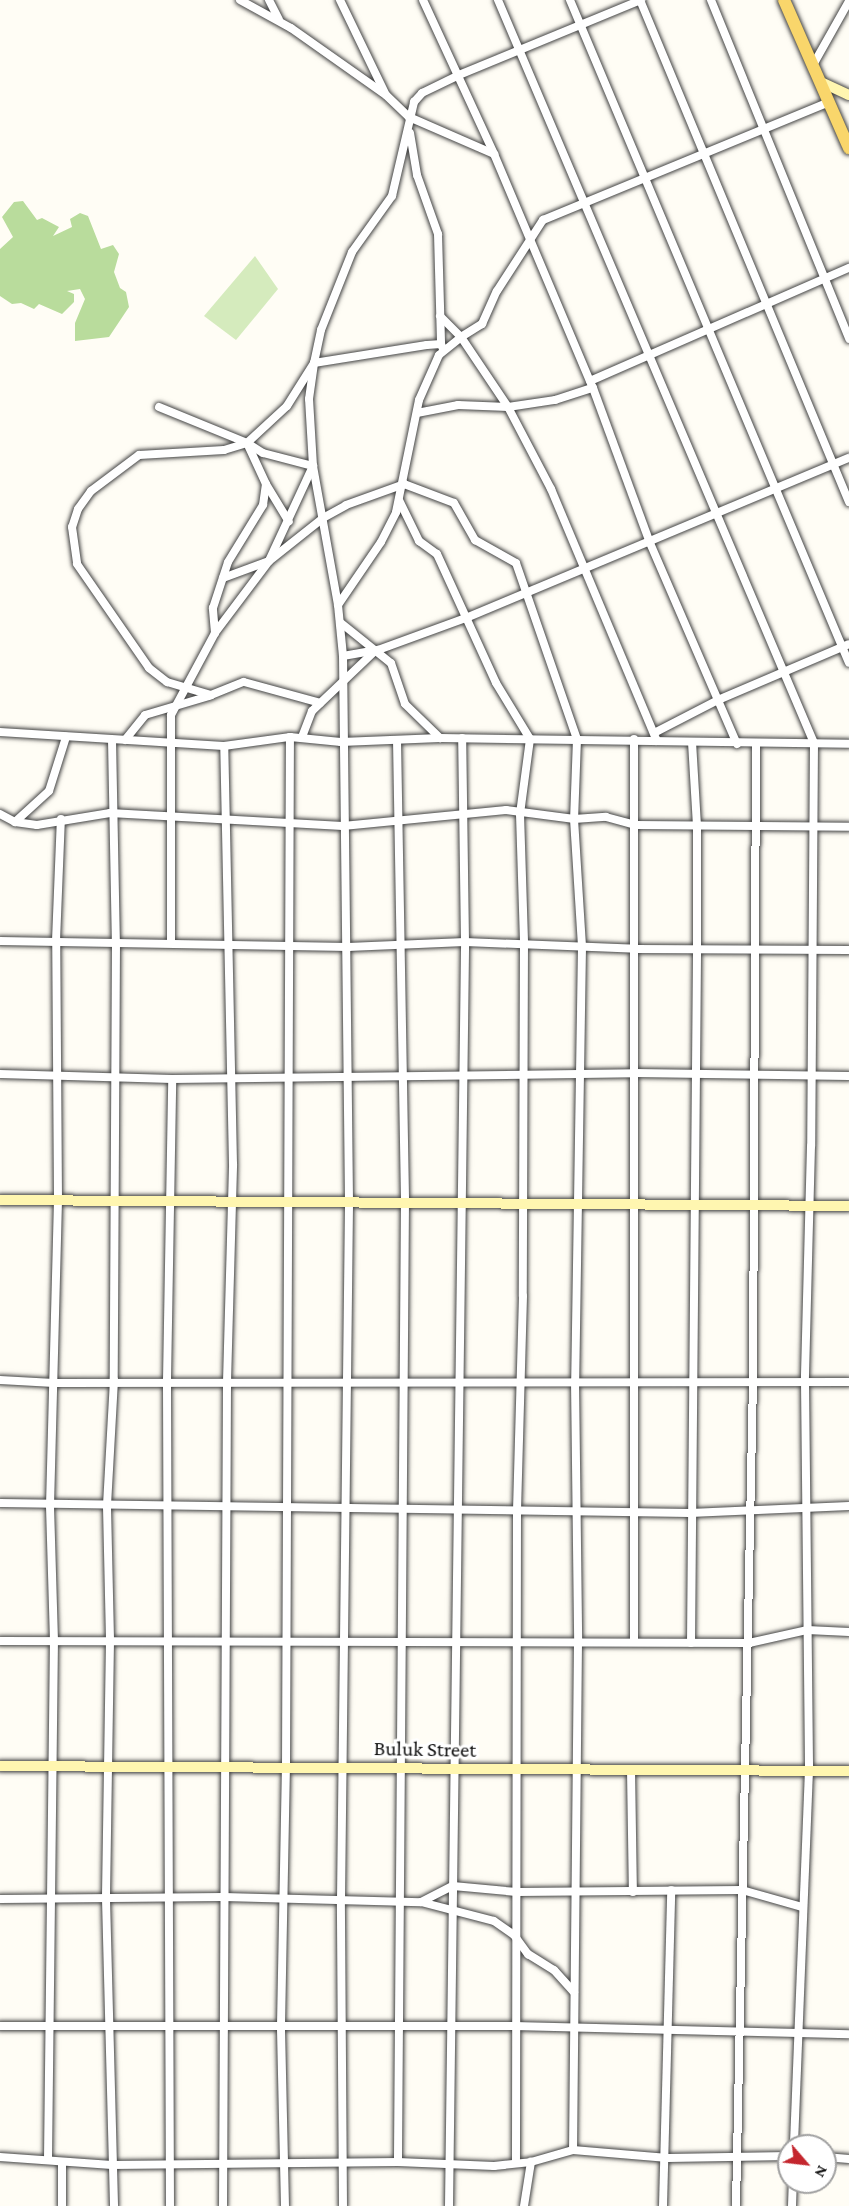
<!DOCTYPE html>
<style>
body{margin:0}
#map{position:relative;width:849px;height:2206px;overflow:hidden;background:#fffdf5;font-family:"Crimson Pro",serif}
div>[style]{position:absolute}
.green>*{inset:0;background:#d5ebbd}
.forest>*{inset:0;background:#b9dc9c}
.roads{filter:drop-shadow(0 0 2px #444) drop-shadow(0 0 2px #444)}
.street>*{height:8px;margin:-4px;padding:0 4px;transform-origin:4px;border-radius:4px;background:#fff}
.secondary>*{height:10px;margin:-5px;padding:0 5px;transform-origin:5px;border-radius:5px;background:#fff6b0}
.primary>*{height:12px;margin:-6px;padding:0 6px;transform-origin:6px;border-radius:6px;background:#f9d66b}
span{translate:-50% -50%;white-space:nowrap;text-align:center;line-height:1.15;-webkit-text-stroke:6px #fff;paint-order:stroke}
.street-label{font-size:21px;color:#111}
.north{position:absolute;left:777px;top:2134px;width:60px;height:60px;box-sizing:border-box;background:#fff;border:2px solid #a0a0a0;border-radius:50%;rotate:118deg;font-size:16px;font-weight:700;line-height:24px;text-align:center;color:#111}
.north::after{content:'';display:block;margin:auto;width:21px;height:27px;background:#c4262e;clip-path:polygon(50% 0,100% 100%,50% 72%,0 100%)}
</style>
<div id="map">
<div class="green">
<div style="clip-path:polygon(255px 256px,278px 289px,236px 340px,204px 316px)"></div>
</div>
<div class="forest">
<div style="clip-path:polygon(23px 201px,37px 220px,42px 218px,59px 227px,53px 236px,72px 227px,70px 219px,80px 213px,88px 216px,101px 249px,113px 245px,119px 254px,114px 272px,120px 288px,126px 292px,129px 307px,109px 337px,75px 341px,75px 323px,85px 299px,80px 289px,67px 291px,74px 294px,74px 302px,62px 314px,39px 304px,34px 309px,21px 303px,12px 304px,0 296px,0 249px,13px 237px,2px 217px,14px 202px)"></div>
</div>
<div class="roads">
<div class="street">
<div style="left:240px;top:0;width:58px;rotate:28.8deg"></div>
<div style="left:291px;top:28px;width:116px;rotate:35.2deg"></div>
<div style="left:386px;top:95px;width:32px;rotate:44deg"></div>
<div style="left:409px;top:117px;width:93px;rotate:23.5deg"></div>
<div style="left:269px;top:0;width:22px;rotate:63deg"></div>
<div style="left:340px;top:0;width:103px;rotate:64.2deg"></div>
<div style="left:423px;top:0;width:170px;rotate:65.2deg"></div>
<div style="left:494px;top:154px;width:254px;rotate:67.1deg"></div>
<div style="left:593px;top:388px;width:165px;rotate:69.8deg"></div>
<div style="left:650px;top:543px;width:219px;rotate:66.6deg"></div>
<div style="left:498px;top:0;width:807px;rotate:66.96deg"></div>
<div style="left:814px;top:743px;width:403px;rotate:90.4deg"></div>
<div style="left:811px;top:1146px;width:236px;rotate:91.5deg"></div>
<div style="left:805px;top:1382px;width:388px;rotate:89.4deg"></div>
<div style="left:809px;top:1770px;width:376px;rotate:92.3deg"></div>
<div style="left:570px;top:0;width:719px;rotate:67.18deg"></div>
<div style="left:640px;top:0;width:544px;rotate:67.4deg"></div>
<div style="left:711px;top:0;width:366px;rotate:67.8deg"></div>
<div style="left:813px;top:65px;width:73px;rotate:-60.6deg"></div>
<div style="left:410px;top:133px;width:43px;rotate:80.5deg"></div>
<div style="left:417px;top:175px;width:63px;rotate:70.4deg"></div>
<div style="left:438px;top:234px;width:110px;rotate:88.4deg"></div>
<div style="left:440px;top:316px;width:30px;rotate:45deg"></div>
<div style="left:461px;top:337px;width:25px;rotate:-32deg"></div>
<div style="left:482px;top:324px;width:36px;rotate:-66deg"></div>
<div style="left:497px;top:291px;width:85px;rotate:-57.1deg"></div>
<div style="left:543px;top:220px;width:309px;rotate:-22.4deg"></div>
<div style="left:590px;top:381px;width:283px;rotate:-23.6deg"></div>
<div style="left:159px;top:407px;width:95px;rotate:22.2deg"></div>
<div style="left:247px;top:443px;width:19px;rotate:32deg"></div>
<div style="left:263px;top:453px;width:52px;rotate:14.6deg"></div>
<div style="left:313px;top:466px;width:105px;rotate:114.9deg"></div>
<div style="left:269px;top:561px;width:90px;rotate:126.9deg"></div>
<div style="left:417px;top:413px;width:42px;rotate:-11deg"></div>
<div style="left:458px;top:405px;width:50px;rotate:2.3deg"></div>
<div style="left:508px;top:407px;width:48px;rotate:-8.5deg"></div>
<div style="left:555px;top:400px;width:40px;rotate:-18deg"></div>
<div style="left:247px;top:443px;width:24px;rotate:163deg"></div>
<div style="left:224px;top:450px;width:85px;rotate:176.6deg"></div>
<div style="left:139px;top:455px;width:60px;rotate:143.1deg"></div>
<div style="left:91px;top:491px;width:22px;rotate:126deg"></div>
<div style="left:78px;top:509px;width:19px;rotate:108deg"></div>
<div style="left:72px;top:527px;width:37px;rotate:82deg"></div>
<div style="left:77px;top:564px;width:126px;rotate:55.3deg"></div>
<div style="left:149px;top:668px;width:23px;rotate:38deg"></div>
<div style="left:167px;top:682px;width:46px;rotate:16.5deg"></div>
<div style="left:211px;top:695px;width:35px;rotate:-22deg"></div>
<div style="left:244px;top:682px;width:79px;rotate:15.4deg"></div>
<div style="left:266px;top:484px;width:44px;rotate:58.8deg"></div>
<div style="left:399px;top:500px;width:46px;rotate:64deg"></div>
<div style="left:419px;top:541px;width:22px;rotate:36deg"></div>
<div style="left:437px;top:554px;width:142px;rotate:65.4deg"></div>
<div style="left:496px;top:683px;width:66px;rotate:58.7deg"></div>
<div style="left:530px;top:739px;width:76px;rotate:97.6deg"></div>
<div style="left:520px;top:814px;width:129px;rotate:88.2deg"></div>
<div style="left:524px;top:943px;width:353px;rotate:90.2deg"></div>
<div style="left:523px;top:1296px;width:215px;rotate:91.6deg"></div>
<div style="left:517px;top:1511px;width:651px;rotate:90.09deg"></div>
<div style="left:223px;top:578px;width:49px;rotate:-20.3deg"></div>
<div style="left:269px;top:561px;width:69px;rotate:-38.5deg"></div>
<div style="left:323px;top:518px;width:26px;rotate:-29deg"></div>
<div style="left:346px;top:505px;width:62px;rotate:-19.9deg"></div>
<div style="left:404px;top:484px;width:53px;rotate:20.8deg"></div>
<div style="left:454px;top:503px;width:43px;rotate:60.4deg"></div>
<div style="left:475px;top:540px;width:47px;rotate:29.3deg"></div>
<div style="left:516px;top:563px;width:186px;rotate:70.9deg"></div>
<div style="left:577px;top:739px;width:80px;rotate:92.1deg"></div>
<div style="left:574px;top:819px;width:128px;rotate:86.4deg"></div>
<div style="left:582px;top:947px;width:434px;rotate:90.9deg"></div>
<div style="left:575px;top:1381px;width:261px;rotate:89.3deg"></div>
<div style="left:578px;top:1642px;width:508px;rotate:90.56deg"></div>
<div style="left:338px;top:605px;width:141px;rotate:-100.2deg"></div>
<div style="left:313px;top:466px;width:67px;rotate:-93.4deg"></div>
<div style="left:309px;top:399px;width:36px;rotate:-82deg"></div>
<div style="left:314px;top:363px;width:34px;rotate:-78deg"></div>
<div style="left:321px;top:330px;width:84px;rotate:-68.3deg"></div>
<div style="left:352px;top:252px;width:69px;rotate:-54.5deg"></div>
<div style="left:392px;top:196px;width:97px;rotate:-76.8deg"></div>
<div style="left:414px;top:102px;width:12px;rotate:-48deg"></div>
<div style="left:422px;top:93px;width:41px;rotate:-25.9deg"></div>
<div style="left:459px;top:75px;width:197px;rotate:-22.4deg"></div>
<div style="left:341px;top:623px;width:64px;rotate:38.7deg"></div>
<div style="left:391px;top:663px;width:43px;rotate:71.1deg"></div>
<div style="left:405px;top:704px;width:49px;rotate:44.2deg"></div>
<div style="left:343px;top:656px;width:36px;rotate:-10deg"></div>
<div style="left:378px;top:650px;width:94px;rotate:-20deg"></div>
<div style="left:466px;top:618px;width:415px;rotate:-22.7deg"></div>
<div style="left:0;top:732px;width:224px;rotate:3.6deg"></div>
<div style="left:224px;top:746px;width:67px;rotate:-7.8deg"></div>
<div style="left:290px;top:737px;width:51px;rotate:5.6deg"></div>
<div style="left:341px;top:742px;width:99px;rotate:-2.3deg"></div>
<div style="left:440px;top:738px;width:409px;rotate:0.8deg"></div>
<div style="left:654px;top:733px;width:72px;rotate:-27.3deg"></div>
<div style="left:718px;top:700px;width:142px;rotate:-23.1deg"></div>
<div style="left:302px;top:737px;width:28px;rotate:-69deg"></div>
<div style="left:312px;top:711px;width:86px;rotate:-43.6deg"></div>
<div style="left:634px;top:739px;width:903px;rotate:90deg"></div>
<div style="left:112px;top:740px;width:202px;rotate:88.9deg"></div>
<div style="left:116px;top:942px;width:438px;rotate:90.3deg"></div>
<div style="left:114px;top:1380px;width:127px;rotate:93.2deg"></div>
<div style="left:107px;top:1507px;width:134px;rotate:88.7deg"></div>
<div style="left:110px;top:1641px;width:258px;rotate:90.9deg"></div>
<div style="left:106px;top:1899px;width:307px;rotate:88.5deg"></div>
<div style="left:125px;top:740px;width:32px;rotate:-51deg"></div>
<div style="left:145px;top:715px;width:67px;rotate:-16.5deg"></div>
<div style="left:397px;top:740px;width:461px;rotate:89deg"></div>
<div style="left:405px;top:1201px;width:961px;rotate:90.42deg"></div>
<div style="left:0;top:814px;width:17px;rotate:28deg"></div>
<div style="left:15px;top:822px;width:22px;rotate:8deg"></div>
<div style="left:37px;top:825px;width:74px;rotate:-9.3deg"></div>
<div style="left:110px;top:813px;width:233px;rotate:3.2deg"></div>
<div style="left:343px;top:826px;width:164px;rotate:-5.6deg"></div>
<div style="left:506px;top:810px;width:69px;rotate:7.5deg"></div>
<div style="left:574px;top:819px;width:32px;rotate:-4deg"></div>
<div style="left:606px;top:817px;width:31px;rotate:15deg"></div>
<div style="left:636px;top:825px;width:213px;rotate:0.5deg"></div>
<div style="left:15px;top:822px;width:46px;rotate:-42.4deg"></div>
<div style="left:49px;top:791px;width:57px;rotate:-72.5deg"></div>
<div style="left:0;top:941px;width:348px;rotate:1deg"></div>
<div style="left:348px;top:947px;width:117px;rotate:-2.4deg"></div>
<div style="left:465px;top:942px;width:171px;rotate:2.3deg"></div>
<div style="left:636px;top:949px;width:213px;rotate:0.3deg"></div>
<div style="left:171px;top:942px;width:227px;rotate:-90deg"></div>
<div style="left:171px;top:715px;width:93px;rotate:-61.8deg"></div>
<div style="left:215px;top:633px;width:25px;rotate:-95deg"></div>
<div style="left:213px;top:608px;width:48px;rotate:-71.9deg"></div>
<div style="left:228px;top:562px;width:67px;rotate:-58.4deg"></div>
<div style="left:263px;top:505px;width:21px;rotate:-82deg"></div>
<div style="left:266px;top:484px;width:45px;rotate:-114.9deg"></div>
<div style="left:247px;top:443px;width:54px;rotate:-42.8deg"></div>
<div style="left:287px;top:406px;width:51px;rotate:-57.9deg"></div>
<div style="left:314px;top:363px;width:114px;rotate:-9.1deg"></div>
<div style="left:427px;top:345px;width:14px;rotate:-4deg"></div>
<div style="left:441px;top:344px;width:5px;rotate:68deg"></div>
<div style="left:0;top:1074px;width:172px;rotate:1.7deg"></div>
<div style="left:172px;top:1079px;width:463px;rotate:-0.7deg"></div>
<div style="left:635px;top:1073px;width:214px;rotate:0.8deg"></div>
<div style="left:0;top:1380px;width:54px;rotate:3.2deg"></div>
<div style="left:54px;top:1383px;width:795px;rotate:-0.07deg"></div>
<div style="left:0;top:1503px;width:690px;rotate:0.83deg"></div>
<div style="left:690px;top:1513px;width:159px;rotate:-2.5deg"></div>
<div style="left:0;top:1641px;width:749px;rotate:0.15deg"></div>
<div style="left:749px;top:1643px;width:59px;rotate:-12.6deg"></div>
<div style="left:807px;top:1630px;width:42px;rotate:2.7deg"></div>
<div style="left:691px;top:1643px;width:693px;rotate:-89.5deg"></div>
<div style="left:697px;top:950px;width:124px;rotate:-90deg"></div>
<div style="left:697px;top:826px;width:83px;rotate:-93.4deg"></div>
<div style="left:631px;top:1770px;width:122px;rotate:89.1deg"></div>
<div style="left:0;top:1899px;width:224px;rotate:-0.5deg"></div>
<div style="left:224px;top:1897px;width:197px;rotate:1.5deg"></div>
<div style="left:421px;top:1902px;width:36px;rotate:-27deg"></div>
<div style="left:453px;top:1886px;width:64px;rotate:5.4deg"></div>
<div style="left:517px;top:1892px;width:225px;rotate:-0.5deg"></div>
<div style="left:742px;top:1890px;width:62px;rotate:15.8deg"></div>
<div style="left:421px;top:1902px;width:75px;rotate:14.6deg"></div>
<div style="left:494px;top:1921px;width:24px;rotate:35deg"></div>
<div style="left:514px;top:1935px;width:24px;rotate:54deg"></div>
<div style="left:528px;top:1954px;width:31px;rotate:32deg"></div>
<div style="left:554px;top:1970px;width:30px;rotate:48deg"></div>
<div style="left:0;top:2026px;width:514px"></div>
<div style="left:514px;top:2026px;width:335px;rotate:1.4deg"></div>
<div style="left:0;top:2157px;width:112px;rotate:4.1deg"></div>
<div style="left:112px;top:2165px;width:286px;rotate:-0.6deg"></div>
<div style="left:398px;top:2162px;width:96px;rotate:2.4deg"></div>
<div style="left:494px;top:2166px;width:37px;rotate:-6deg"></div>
<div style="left:531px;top:2162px;width:44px;rotate:-15.9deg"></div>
<div style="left:573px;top:2150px;width:95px;rotate:4.8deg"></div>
<div style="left:668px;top:2158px;width:121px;rotate:-0.9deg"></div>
<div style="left:825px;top:2157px;width:24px;rotate:5deg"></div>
<div style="left:48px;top:2159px;width:518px;rotate:-89.34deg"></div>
<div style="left:54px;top:1641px;width:135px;rotate:-91.7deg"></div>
<div style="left:50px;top:1506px;width:308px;rotate:-88.5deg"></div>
<div style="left:58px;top:1198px;width:257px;rotate:-90.4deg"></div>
<div style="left:56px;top:941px;width:122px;rotate:-87.7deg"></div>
<div style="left:62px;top:2162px;width:44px;rotate:90deg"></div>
<div style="left:170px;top:2206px;width:826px;rotate:-90.21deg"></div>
<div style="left:167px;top:1380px;width:301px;rotate:-89deg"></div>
<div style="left:223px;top:2206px;width:824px;rotate:-89.72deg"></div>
<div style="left:227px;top:1382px;width:218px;rotate:-88.4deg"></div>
<div style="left:233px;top:1164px;width:418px;rotate:-91.2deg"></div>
<div style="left:285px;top:2206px;width:181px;rotate:-91.3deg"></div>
<div style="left:281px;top:2025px;width:258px;rotate:-88.9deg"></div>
<div style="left:286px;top:1767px;width:1030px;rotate:-89.78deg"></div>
<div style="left:343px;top:2206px;width:306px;rotate:-90.4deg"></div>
<div style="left:341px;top:1900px;width:699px;rotate:-89.34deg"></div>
<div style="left:349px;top:1201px;width:545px;rotate:-90.63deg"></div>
<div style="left:343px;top:656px;width:51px;rotate:-95.6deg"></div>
<div style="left:338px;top:605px;width:76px;rotate:-55.7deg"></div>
<div style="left:381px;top:542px;width:34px;rotate:-63deg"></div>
<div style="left:396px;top:512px;width:114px;rotate:-78.4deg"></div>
<div style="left:419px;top:400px;width:49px;rotate:-66deg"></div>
<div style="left:439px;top:355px;width:28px;rotate:-39deg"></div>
<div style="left:461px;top:337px;width:84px;rotate:56.1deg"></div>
<div style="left:508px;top:407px;width:93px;rotate:62.3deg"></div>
<div style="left:551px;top:489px;width:273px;rotate:67.2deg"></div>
<div style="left:449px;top:2206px;width:1264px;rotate:-89.27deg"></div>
<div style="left:465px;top:942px;width:204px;rotate:-90.8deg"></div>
<div style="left:524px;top:2206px;width:45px;rotate:-81deg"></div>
<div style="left:663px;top:2206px;width:316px;rotate:-88.5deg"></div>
<div style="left:736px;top:2206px;width:824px;rotate:-88.82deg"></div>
<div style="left:753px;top:1382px;width:638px;rotate:-89.73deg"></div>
<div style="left:792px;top:2206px;width:24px;rotate:-88deg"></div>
</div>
<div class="secondary">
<div style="left:821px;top:82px;width:31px;rotate:25deg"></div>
<div style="left:0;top:1200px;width:849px;rotate:0.4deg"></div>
<div style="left:0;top:1766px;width:849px;rotate:0.34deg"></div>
</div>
<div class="primary">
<div style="left:784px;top:0;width:162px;rotate:66.3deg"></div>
</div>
</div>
<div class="street-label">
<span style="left:425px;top:1749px;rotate:1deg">Buluk Street</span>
</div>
<div class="north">N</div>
</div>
